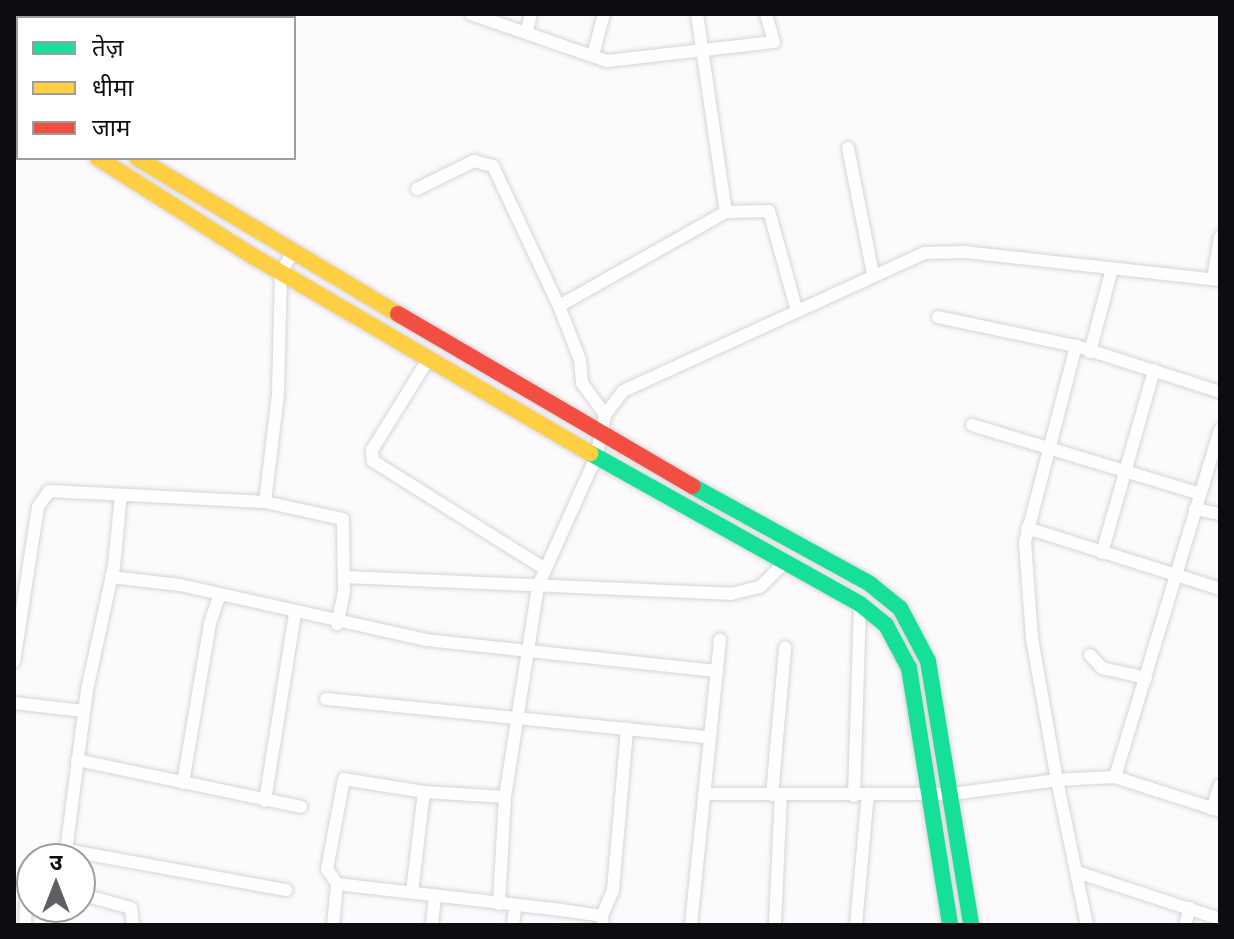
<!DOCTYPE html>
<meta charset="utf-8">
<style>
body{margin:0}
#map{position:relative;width:1234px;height:939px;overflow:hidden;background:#fcfafd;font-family:"Noto Serif","Noto Sans Devanagari",serif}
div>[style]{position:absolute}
.roads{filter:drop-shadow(0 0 2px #d6d4d8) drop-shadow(0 0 2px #d6d4d8)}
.street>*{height:12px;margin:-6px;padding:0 6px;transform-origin:6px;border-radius:6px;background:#fffeff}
.fast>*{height:16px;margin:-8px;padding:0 8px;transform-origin:8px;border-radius:8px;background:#16e098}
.slow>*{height:16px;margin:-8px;padding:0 8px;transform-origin:8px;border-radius:8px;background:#ffcf43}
.jam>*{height:16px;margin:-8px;padding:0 8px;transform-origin:8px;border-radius:8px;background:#f24e42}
span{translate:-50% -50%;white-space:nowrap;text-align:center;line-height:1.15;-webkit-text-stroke:7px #fff;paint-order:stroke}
.frame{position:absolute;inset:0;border:16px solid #0e0c10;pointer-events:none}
.legend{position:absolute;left:16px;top:16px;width:280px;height:144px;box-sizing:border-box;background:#fff;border:2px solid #9f9e9f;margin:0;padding:10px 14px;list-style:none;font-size:24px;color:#0e0c10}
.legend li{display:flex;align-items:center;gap:16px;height:40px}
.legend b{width:40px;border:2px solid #9f9e9f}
.north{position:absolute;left:16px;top:843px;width:80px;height:80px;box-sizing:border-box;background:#fff;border:2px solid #9f9e9f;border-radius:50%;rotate:0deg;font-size:22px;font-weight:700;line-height:32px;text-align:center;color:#0e0c10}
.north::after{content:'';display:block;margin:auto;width:28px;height:36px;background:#615f63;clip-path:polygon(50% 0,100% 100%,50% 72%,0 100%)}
</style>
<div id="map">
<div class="roads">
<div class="street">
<div style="left:471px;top:14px;width:144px;rotate:19.1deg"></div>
<div style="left:607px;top:61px;width:168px;rotate:-6.5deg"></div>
<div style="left:774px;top:42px;width:29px;rotate:-106deg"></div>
<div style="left:697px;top:14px;width:200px;rotate:81.7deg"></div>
<div style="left:14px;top:22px;width:4px"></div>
<div style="left:527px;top:30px;width:16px;rotate:-76deg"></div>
<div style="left:14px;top:36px;width:4px;rotate:-14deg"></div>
<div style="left:593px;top:55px;width:42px;rotate:-75deg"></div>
<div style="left:14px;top:123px;width:4px;rotate:-14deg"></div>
<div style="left:848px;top:148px;width:128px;rotate:78.8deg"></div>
<div style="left:417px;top:189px;width:64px;rotate:-26.2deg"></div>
<div style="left:474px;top:161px;width:20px;rotate:15deg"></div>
<div style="left:493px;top:166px;width:155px;rotate:64.8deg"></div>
<div style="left:559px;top:306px;width:58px;rotate:68.7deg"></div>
<div style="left:580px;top:360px;width:23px;rotate:85deg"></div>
<div style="left:582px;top:383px;width:39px;rotate:54deg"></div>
<div style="left:1213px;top:279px;width:43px;rotate:-80.5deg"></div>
<div style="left:559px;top:306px;width:192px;rotate:-29.4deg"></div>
<div style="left:726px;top:212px;width:43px;rotate:-1.3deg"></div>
<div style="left:769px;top:211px;width:101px;rotate:74.4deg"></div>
<div style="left:938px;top:317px;width:141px;rotate:11.9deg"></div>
<div style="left:1076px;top:346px;width:151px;rotate:17.7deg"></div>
<div style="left:1090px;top:352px;width:86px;rotate:-75.2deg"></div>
<div style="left:429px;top:358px;width:108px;rotate:121.8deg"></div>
<div style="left:372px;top:450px;width:11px;rotate:85deg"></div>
<div style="left:373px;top:461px;width:203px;rotate:32.1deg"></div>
<div style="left:972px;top:425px;width:238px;rotate:16.8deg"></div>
<div style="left:265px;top:502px;width:109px;rotate:-83.1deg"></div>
<div style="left:278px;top:394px;width:121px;rotate:-88.6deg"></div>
<div style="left:281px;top:273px;width:23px;rotate:-61deg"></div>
<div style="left:1195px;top:509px;width:25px;rotate:11deg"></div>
<div style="left:1027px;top:528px;width:202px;rotate:17.5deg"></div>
<div style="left:1102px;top:553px;width:190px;rotate:-74.1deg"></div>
<div style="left:111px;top:577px;width:69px;rotate:6.6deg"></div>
<div style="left:180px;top:585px;width:252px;rotate:12.6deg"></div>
<div style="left:426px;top:640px;width:293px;rotate:6.1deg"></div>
<div style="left:345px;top:577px;width:386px;rotate:2.5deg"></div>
<div style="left:731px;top:594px;width:30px;rotate:-14deg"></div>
<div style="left:760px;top:587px;width:31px;rotate:-45deg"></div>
<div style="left:1090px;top:655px;width:18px;rotate:47deg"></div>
<div style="left:1102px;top:668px;width:45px;rotate:12.8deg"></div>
<div style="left:14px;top:662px;width:157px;rotate:-81.2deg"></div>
<div style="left:38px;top:507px;width:19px;rotate:-55deg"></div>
<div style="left:49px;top:491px;width:216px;rotate:2.9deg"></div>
<div style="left:265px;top:502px;width:80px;rotate:12.3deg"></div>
<div style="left:343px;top:519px;width:73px;rotate:89.2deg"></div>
<div style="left:344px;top:592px;width:33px;rotate:102deg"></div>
<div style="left:326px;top:699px;width:386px;rotate:5.7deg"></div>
<div style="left:14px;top:703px;width:70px;rotate:6.5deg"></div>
<div style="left:77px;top:760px;width:229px;rotate:11.8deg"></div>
<div style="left:1115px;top:777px;width:110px;rotate:17.9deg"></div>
<div style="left:183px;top:783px;width:162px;rotate:-80.4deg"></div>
<div style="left:210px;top:623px;width:28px;rotate:-71deg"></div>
<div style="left:705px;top:794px;width:247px"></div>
<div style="left:952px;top:794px;width:106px;rotate:-7.6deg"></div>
<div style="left:1057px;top:780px;width:144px;rotate:-100deg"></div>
<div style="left:1032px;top:638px;width:96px;rotate:-94.2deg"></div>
<div style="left:1025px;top:542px;width:203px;rotate:-75.4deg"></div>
<div style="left:772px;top:795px;width:148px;rotate:-84.9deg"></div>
<div style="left:854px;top:796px;width:192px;rotate:-88.2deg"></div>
<div style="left:505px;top:797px;width:81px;rotate:-176.5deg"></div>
<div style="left:424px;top:792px;width:81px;rotate:-170.8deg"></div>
<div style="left:344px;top:779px;width:92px;rotate:100.7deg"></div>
<div style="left:327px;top:869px;width:18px;rotate:56deg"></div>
<div style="left:337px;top:884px;width:226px;rotate:6.6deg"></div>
<div style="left:561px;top:910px;width:41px;rotate:8.3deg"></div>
<div style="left:602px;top:916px;width:9px;rotate:84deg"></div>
<div style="left:265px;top:801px;width:189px;rotate:-80.9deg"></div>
<div style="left:1212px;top:809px;width:25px;rotate:-72deg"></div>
<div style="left:66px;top:850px;width:224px;rotate:10.3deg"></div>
<div style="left:65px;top:859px;width:170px;rotate:-82.6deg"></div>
<div style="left:87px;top:690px;width:127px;rotate:-77.7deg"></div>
<div style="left:114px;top:566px;width:71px;rotate:-84.4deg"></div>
<div style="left:1077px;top:872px;width:151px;rotate:18.2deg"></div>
<div style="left:412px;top:892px;width:101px;rotate:-83.2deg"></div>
<div style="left:80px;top:894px;width:53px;rotate:15.4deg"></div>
<div style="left:131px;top:908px;width:17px;rotate:83deg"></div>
<div style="left:499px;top:904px;width:107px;rotate:-86.8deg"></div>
<div style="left:505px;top:797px;width:214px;rotate:-81.1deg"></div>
<div style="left:538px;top:586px;width:141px;rotate:-65.8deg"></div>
<div style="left:596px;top:457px;width:43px;rotate:-77.9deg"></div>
<div style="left:605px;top:415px;width:30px;rotate:-53deg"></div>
<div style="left:623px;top:391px;width:331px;rotate:-24.6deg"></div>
<div style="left:924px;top:253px;width:41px;rotate:-1.4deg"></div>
<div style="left:965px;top:252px;width:257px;rotate:6.3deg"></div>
<div style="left:602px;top:916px;width:28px;rotate:-67deg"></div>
<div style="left:613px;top:890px;width:162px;rotate:-85deg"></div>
<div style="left:25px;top:925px;width:37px;rotate:-87deg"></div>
<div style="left:333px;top:925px;width:41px;rotate:-84.4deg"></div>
<div style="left:432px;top:925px;width:30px;rotate:-84deg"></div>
<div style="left:513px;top:925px;width:17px;rotate:-83deg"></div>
<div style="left:691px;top:925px;width:287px;rotate:-84.2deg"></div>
<div style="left:775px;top:925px;width:130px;rotate:-87.4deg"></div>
<div style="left:856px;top:925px;width:132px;rotate:-84.8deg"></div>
<div style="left:1087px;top:925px;width:148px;rotate:-101.7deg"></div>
<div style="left:1057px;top:780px;width:58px;rotate:-3deg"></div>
<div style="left:1115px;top:777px;width:363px;rotate:-73.2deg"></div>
<div style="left:1185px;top:925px;width:18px;rotate:-74deg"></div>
</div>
<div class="fast">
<div style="left:31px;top:14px;width:4px;rotate:76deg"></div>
<div style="left:590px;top:453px;width:309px;rotate:29.2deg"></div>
<div style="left:860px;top:604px;width:33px;rotate:39deg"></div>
<div style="left:886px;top:625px;width:49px;rotate:61.9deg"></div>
<div style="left:909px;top:668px;width:260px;rotate:80.9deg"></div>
<div style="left:692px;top:486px;width:203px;rotate:28.8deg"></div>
<div style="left:870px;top:584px;width:38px;rotate:39deg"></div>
<div style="left:900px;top:608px;width:60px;rotate:62.2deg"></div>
<div style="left:928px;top:661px;width:267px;rotate:80.7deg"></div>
</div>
<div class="slow">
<div style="left:98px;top:158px;width:181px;rotate:32.4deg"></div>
<div style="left:251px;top:255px;width:393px;rotate:30.3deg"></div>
<div style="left:137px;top:158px;width:304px;rotate:30.9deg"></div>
</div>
<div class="jam">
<div style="left:52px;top:14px;width:4px;rotate:76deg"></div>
<div style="left:398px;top:314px;width:341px;rotate:30.3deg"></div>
</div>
</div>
<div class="frame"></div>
<ul class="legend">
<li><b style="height:10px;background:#16e098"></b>तेज़</li>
<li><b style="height:10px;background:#ffcf43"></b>धीमा</li>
<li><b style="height:10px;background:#f24e42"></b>जाम</li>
</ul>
<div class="north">उ</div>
</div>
